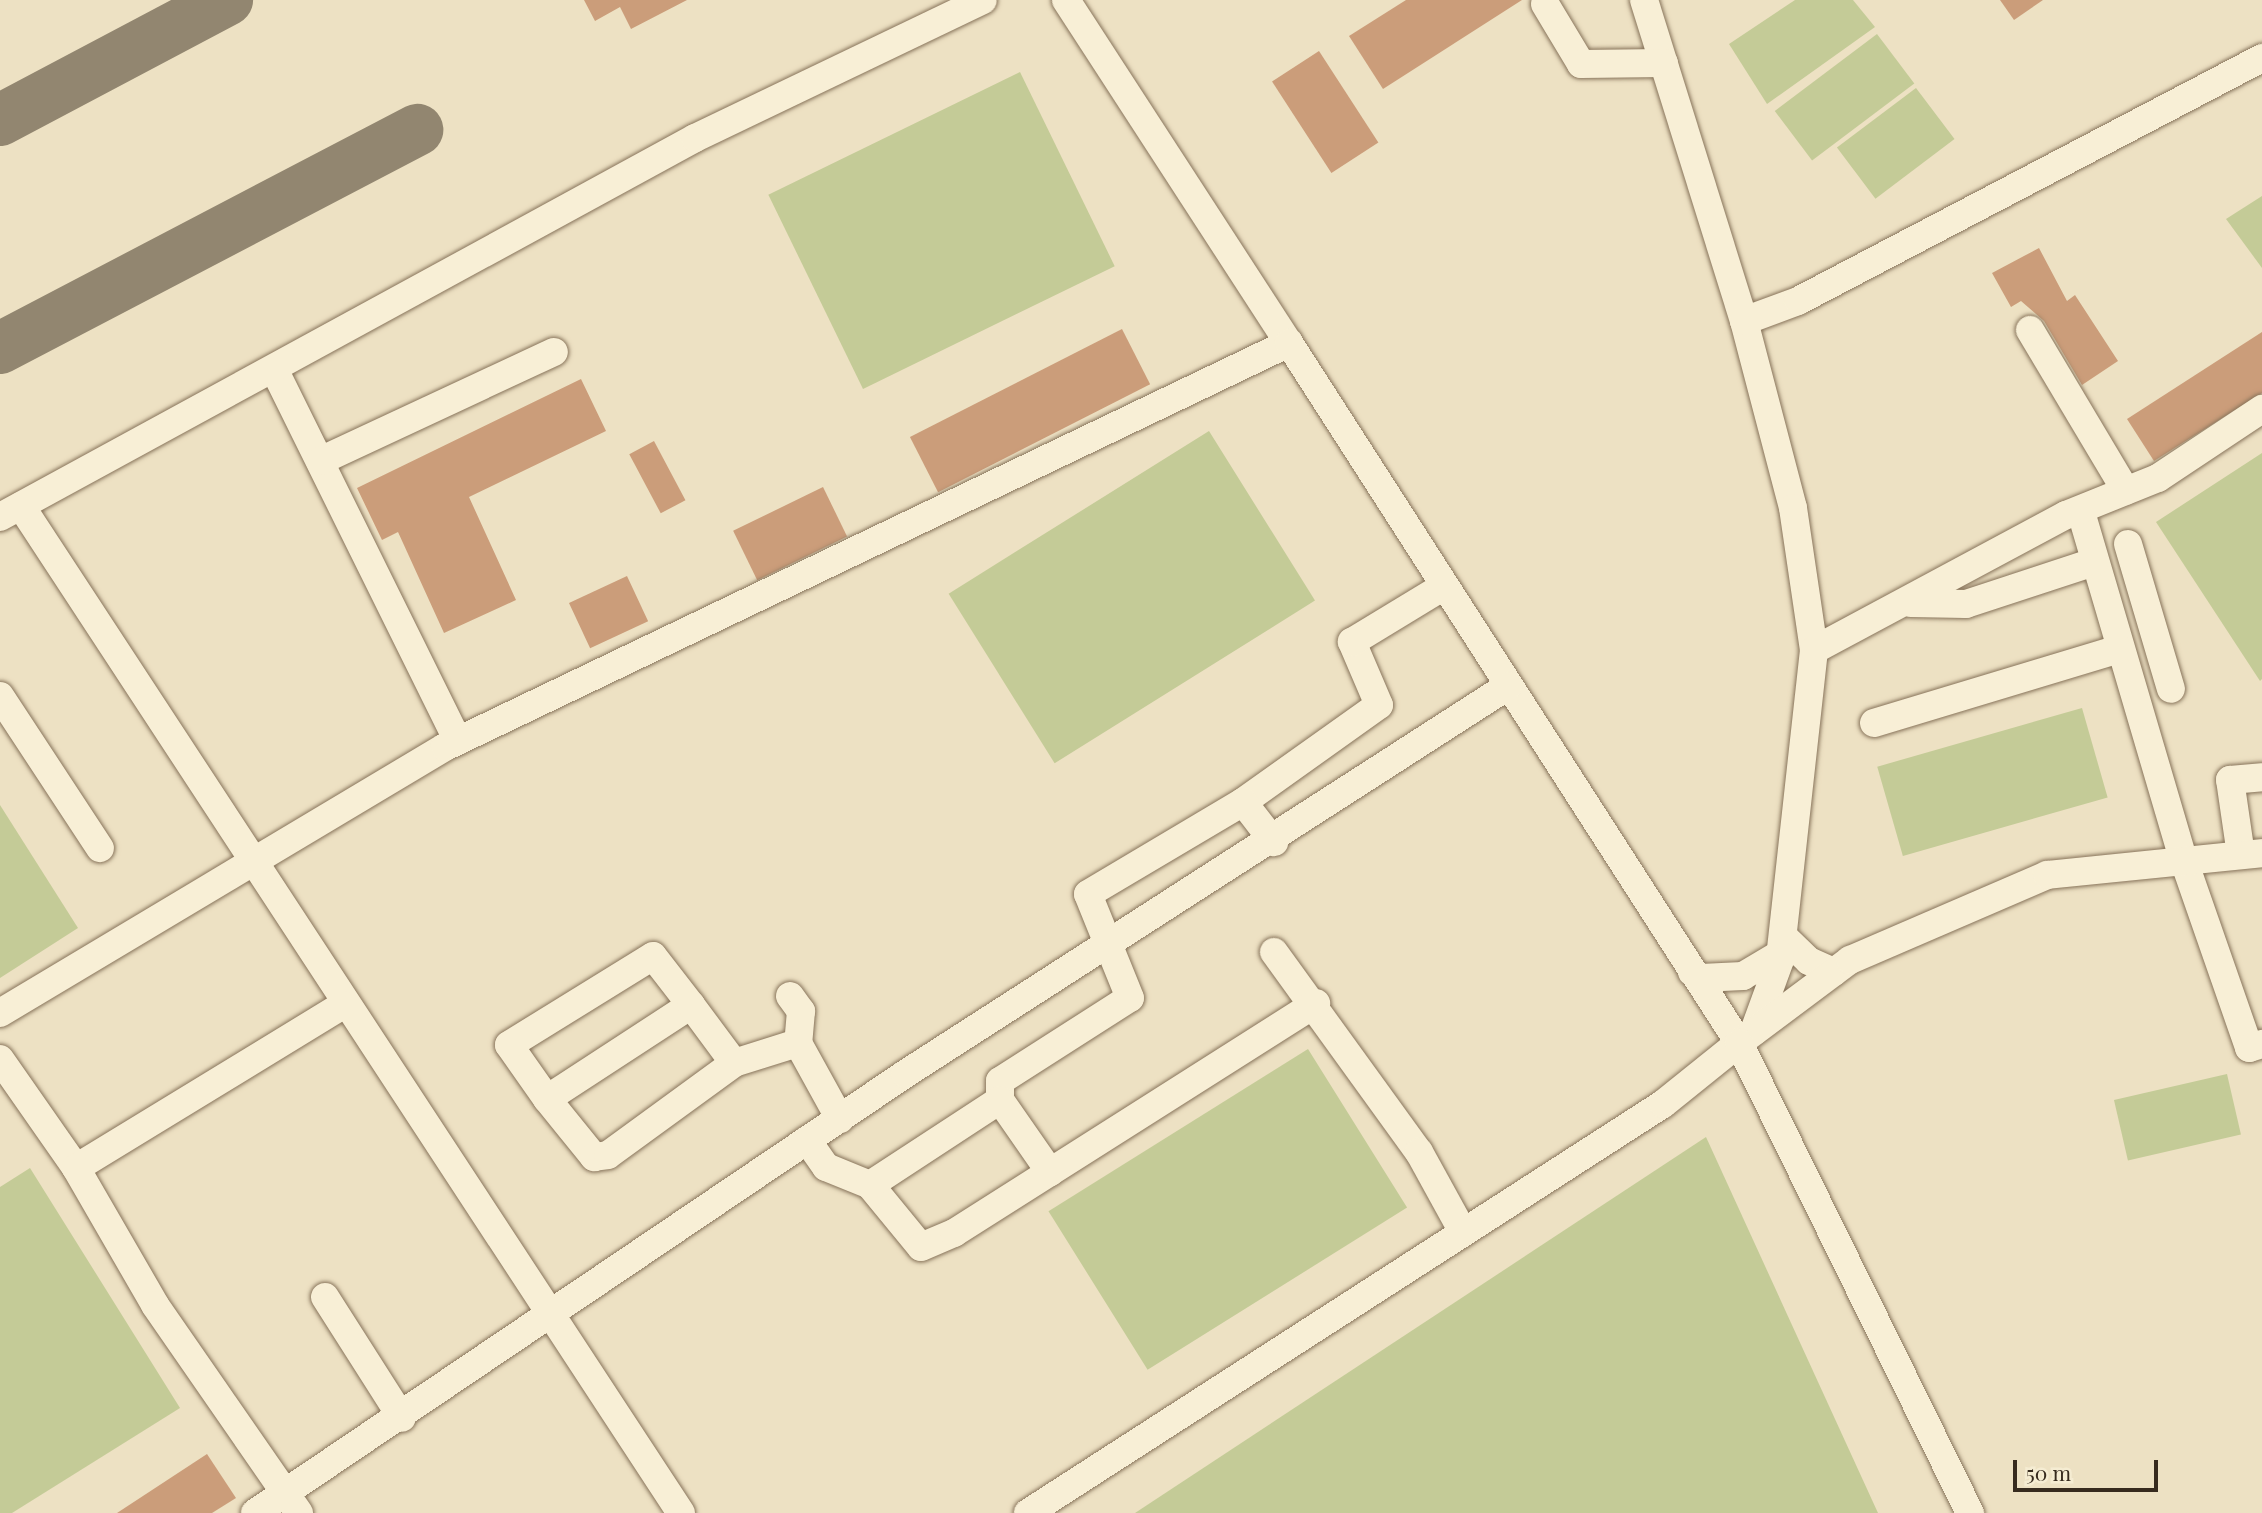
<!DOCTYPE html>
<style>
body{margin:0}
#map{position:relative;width:2262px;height:1513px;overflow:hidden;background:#ede1c3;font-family:"Playfair Display",serif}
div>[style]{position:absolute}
.green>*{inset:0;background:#c4cb97;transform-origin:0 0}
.taxiway>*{height:52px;margin:-26px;padding:0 26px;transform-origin:26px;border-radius:26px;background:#928670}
.building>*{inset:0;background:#cb9d7a;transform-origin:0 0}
.roads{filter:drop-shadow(0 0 2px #87735a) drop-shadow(0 0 2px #87735a)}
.minor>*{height:28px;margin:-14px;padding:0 14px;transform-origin:14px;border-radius:14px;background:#f8efd6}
span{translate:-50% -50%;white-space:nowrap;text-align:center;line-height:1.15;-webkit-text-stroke:5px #f5ecd2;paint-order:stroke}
.scale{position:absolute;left:2013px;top:1460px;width:145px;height:32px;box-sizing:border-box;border:4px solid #372b1e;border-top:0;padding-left:9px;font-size:21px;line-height:24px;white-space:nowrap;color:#372b1e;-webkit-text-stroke:5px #f5ecd2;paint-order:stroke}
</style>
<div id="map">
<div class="green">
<div style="clip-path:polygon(1795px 0,1853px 0,1875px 27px,1767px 104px,1729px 44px)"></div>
<div style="left:1877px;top:34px;width:62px;height:128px;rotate:53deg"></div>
<div style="left:1020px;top:72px;width:216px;height:280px;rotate:64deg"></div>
<div style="left:1916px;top:88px;width:64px;height:99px;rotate:53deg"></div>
<div style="clip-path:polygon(2262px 196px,2262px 268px,2226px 219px)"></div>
<div style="left:1209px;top:431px;width:200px;height:307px;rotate:58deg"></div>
<div style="clip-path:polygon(2262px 453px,2262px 679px,2260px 681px,2156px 522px)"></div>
<div style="left:2082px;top:708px;width:93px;height:213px;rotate:74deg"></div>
<div style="clip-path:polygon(0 805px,78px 928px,0 978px)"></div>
<div style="left:1308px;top:1049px;width:187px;height:306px;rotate:58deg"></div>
<div style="left:2227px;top:1074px;width:62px;height:116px;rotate:77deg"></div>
<div style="clip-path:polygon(1706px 1137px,1878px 1513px,1135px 1513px)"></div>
<div style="clip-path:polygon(30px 1168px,180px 1408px,12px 1513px,0 1513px,0 1187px)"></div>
</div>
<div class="taxiway">
<div style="left:0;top:120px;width:257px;rotate:-27.9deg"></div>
<div style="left:0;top:348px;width:471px;rotate:-27.6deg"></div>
</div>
<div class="building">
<div style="clip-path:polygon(584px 0,687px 0,631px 29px,620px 7px,595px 21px)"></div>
<div style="clip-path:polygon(1406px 0,1522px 0,1383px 89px,1349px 36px)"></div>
<div style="clip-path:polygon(2000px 0,2043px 0,2014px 20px)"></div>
<div style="left:1319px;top:51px;width:109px;height:56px;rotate:57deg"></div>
<div style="clip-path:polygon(2039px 248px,2067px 301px,2075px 295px,2118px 361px,2082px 385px,2044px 321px,2021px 301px,2011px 307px,1992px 273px)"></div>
<div style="left:1122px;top:329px;width:62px;height:238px;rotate:63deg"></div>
<div style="clip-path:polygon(2262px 332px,2262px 393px,2154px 461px,2127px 419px)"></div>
<div style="clip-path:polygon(581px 379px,606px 431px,469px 497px,516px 600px,444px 633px,398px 532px,382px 540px,357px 488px)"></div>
<div style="left:654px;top:441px;width:67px;height:28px;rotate:62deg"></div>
<div style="left:823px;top:487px;width:55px;height:100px;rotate:64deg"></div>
<div style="left:627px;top:576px;width:50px;height:64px;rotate:65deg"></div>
<div style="clip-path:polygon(207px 1454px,236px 1498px,212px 1513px,117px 1513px)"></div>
</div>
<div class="roads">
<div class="minor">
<div style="left:1066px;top:0;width:409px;rotate:57deg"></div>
<div style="left:1644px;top:0;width:336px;rotate:72.7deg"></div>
<div style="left:1744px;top:321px;width:193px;rotate:75.3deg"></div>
<div style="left:1793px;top:508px;width:144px;rotate:81.6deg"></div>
<div style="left:1814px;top:650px;width:312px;rotate:96.3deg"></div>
<div style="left:1780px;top:960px;width:76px;rotate:110.1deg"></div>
<div style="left:1545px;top:4px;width:70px;rotate:59deg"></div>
<div style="left:1581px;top:64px;width:83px;rotate:-0.7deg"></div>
<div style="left:1744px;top:321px;width:58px;rotate:-20.3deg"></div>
<div style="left:1798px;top:301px;width:524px;rotate:-27.64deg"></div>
<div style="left:2030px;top:330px;width:187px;rotate:59.2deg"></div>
<div style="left:274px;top:369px;width:415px;rotate:63.7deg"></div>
<div style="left:320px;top:461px;width:258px;rotate:-25deg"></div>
<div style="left:21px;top:506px;width:1204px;rotate:56.76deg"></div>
<div style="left:2081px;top:512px;width:364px;rotate:73.6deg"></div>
<div style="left:2184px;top:861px;width:198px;rotate:70.8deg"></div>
<div style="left:2249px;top:1048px;width:14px;rotate:-17deg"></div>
<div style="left:0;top:517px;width:792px;rotate:-28.6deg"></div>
<div style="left:695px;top:138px;width:319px;rotate:-25.6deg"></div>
<div style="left:2128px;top:544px;width:151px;rotate:73.5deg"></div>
<div style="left:1911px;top:603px;width:55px;rotate:1deg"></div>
<div style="left:1966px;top:604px;width:135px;rotate:-18.2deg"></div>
<div style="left:1814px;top:650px;width:286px;rotate:-28.2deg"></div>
<div style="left:2066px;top:515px;width:99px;rotate:-21.9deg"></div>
<div style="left:2158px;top:478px;width:125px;rotate:-33.6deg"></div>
<div style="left:0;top:696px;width:182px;rotate:56.7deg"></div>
<div style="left:1874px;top:723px;width:256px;rotate:-16.8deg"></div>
<div style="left:1243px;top:802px;width:167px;rotate:-35.5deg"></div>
<div style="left:1379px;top:705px;width:69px;rotate:-113.2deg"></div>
<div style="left:1352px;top:642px;width:108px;rotate:-31.3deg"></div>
<div style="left:2241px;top:855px;width:76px;rotate:-98.3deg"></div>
<div style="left:2230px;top:780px;width:32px;rotate:-5deg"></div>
<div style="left:1783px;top:936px;width:36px;rotate:44deg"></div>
<div style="left:1809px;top:961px;width:27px;rotate:24deg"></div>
<div style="left:1274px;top:952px;width:247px;rotate:54.1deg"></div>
<div style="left:1419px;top:1152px;width:91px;rotate:61.2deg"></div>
<div style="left:1692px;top:972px;width:11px;rotate:34deg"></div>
<div style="left:1701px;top:978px;width:42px;rotate:-2.7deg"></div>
<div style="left:1743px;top:976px;width:43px;rotate:-30.7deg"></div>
<div style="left:790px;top:996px;width:19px;rotate:54deg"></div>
<div style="left:801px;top:1011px;width:32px;rotate:95deg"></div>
<div style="left:798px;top:1043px;width:87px;rotate:61.1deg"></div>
<div style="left:691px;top:1005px;width:172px;rotate:146.9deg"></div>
<div style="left:547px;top:1099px;width:66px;rotate:-125.1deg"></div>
<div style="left:509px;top:1045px;width:169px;rotate:-31.7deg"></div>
<div style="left:653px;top:956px;width:62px;rotate:52.2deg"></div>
<div style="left:691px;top:1005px;width:72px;rotate:53.4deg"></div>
<div style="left:734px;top:1063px;width:67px;rotate:-17.4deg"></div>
<div style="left:0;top:1013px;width:518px;rotate:-30.87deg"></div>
<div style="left:445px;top:747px;width:936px;rotate:-25.58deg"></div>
<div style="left:1289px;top:343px;width:832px;rotate:57.26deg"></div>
<div style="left:1739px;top:1043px;width:139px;rotate:-36.8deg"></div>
<div style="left:1850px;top:960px;width:215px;rotate:-23.3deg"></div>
<div style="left:2047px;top:875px;width:216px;rotate:-5.8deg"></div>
<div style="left:0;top:1059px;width:133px;rotate:55.1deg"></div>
<div style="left:76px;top:1168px;width:313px;rotate:-31.4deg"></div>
<div style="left:547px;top:1099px;width:75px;rotate:51deg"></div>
<div style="left:594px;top:1157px;width:14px;rotate:-8deg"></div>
<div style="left:608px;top:1155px;width:156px;rotate:-36.1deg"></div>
<div style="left:1000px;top:1100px;width:19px;rotate:-90deg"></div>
<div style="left:1000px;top:1081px;width:154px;rotate:-32.6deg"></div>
<div style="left:1130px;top:998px;width:112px;rotate:-112deg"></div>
<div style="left:1088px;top:894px;width:180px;rotate:-30.7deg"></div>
<div style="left:1243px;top:802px;width:51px;rotate:52.2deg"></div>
<div style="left:807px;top:1140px;width:33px;rotate:55deg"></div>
<div style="left:826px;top:1167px;width:48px;rotate:22.2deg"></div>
<div style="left:870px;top:1185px;width:80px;rotate:50.6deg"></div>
<div style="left:921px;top:1247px;width:36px;rotate:-23deg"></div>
<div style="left:954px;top:1233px;width:429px;rotate:-32.4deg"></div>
<div style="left:76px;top:1168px;width:158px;rotate:60deg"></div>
<div style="left:155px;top:1305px;width:253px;rotate:55.3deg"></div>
<div style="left:870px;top:1185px;width:155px;rotate:-33.2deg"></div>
<div style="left:1000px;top:1100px;width:88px;rotate:55.2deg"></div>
<div style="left:325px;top:1297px;width:143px;rotate:57.5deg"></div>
<div style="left:255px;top:1513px;width:784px;rotate:-34.03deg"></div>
<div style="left:905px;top:1074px;width:717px;rotate:-32.76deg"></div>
<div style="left:1028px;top:1513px;width:755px;rotate:-32.79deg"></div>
<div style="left:1663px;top:1104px;width:97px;rotate:-38.8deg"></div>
<div style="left:1739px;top:1043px;width:524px;rotate:63.83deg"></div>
</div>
</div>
<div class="scale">50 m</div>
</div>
